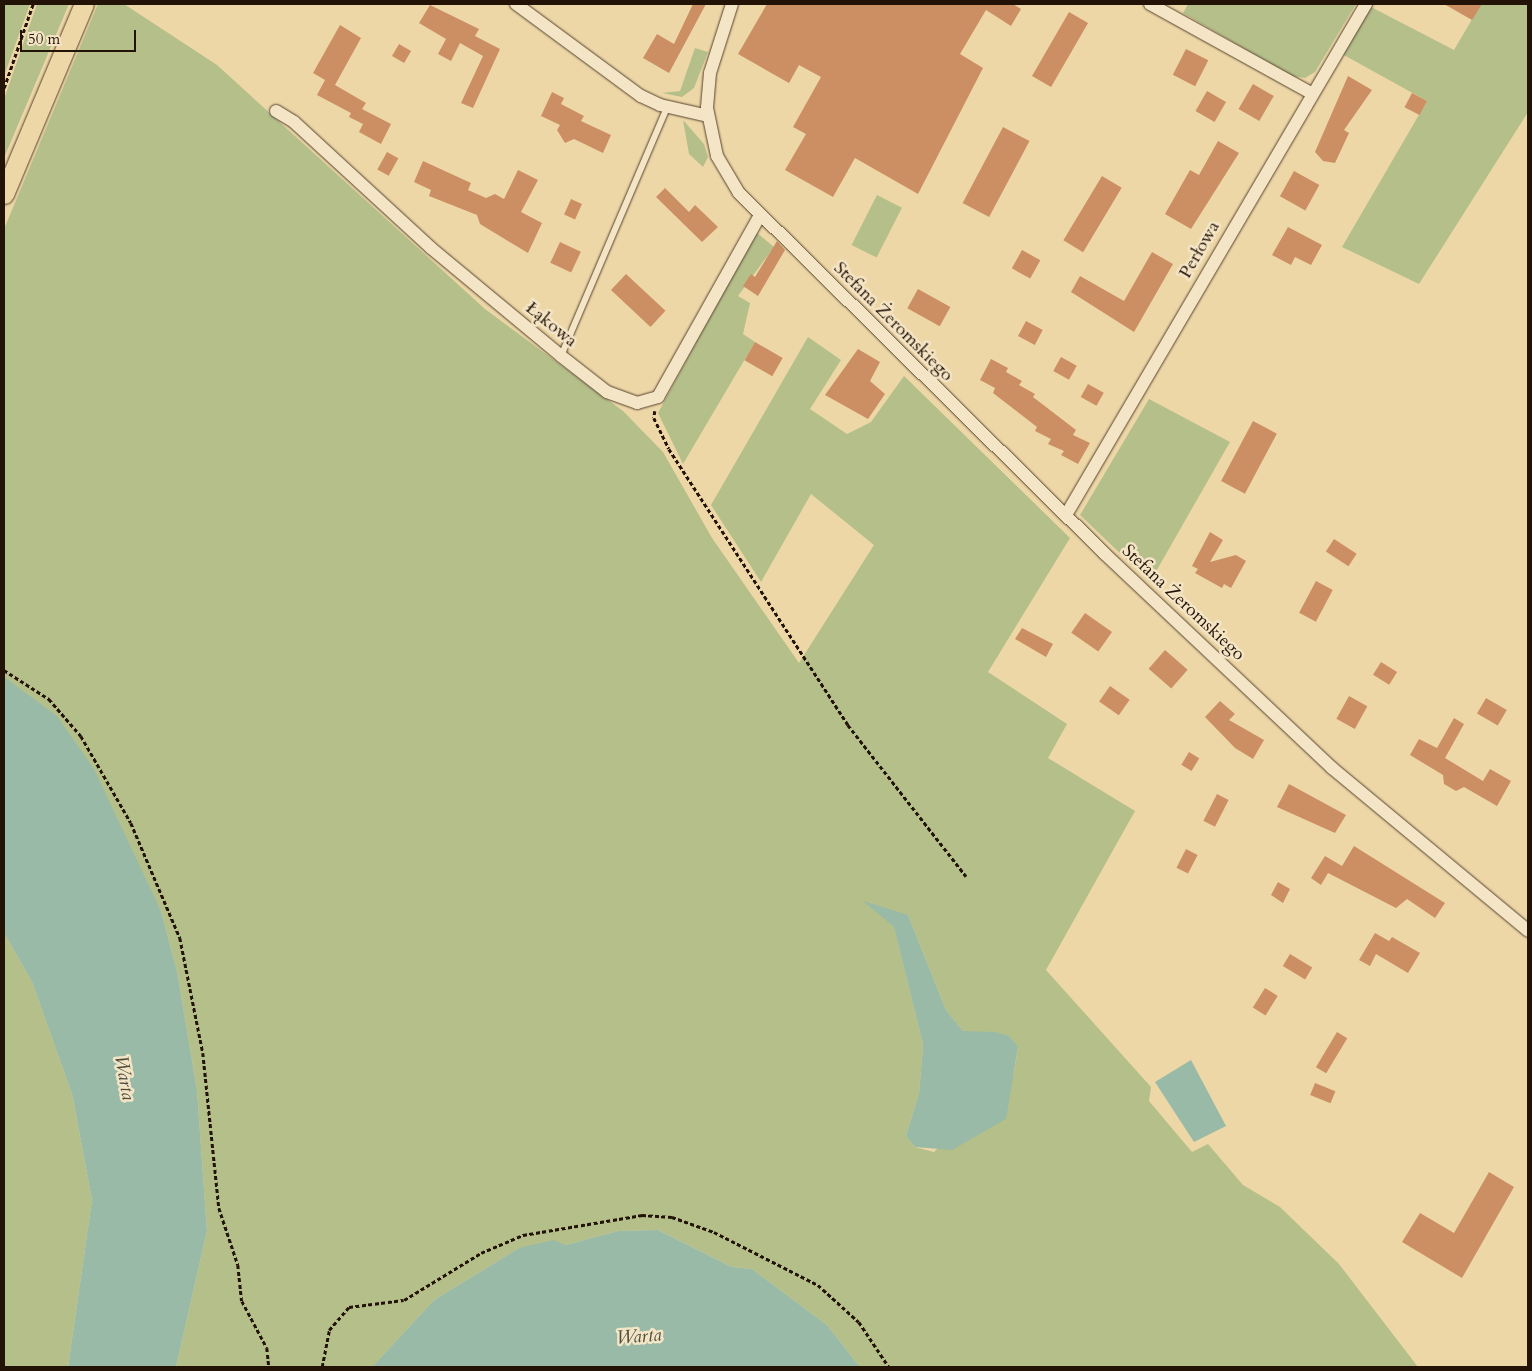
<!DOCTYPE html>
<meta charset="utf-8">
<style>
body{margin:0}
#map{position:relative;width:1532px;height:1371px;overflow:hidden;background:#eed7a7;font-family:Cardo,serif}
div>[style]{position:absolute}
.green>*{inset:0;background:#b5bf8a;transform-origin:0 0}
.water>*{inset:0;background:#99baa6}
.building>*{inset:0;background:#cc8f63;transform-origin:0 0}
.path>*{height:2.5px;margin-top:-1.25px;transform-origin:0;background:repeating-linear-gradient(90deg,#231206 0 4px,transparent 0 6.5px)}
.roads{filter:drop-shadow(0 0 1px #56432e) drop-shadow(0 0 1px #56432e)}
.lane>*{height:6px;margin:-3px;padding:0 3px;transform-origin:3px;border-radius:3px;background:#f4e5c6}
.street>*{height:12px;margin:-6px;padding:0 6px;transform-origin:6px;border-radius:6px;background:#f4e5c6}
.primary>*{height:19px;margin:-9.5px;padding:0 9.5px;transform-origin:9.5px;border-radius:9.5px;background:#eed7a7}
span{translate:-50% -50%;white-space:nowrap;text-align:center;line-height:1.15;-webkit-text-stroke:5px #f4e5c6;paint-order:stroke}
.street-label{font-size:18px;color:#231206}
.water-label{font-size:19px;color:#4c4d3e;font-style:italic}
.frame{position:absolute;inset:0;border:5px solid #231206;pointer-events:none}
.scale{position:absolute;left:20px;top:30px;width:116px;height:22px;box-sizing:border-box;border:2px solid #231206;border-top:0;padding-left:6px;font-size:15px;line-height:18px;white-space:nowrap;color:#231206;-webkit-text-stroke:4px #f4e5c6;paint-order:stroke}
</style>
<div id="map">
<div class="green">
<div style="clip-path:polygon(4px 4px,30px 4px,4px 76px)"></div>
<div style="clip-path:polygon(37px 4px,69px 4px,4px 158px,4px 99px)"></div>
<div style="clip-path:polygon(evenodd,98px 4px,124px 4px,217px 65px,485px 309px,623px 411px,663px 452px,712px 538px,799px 663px,874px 545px,811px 494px,761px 582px,711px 505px,808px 337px,841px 360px,810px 409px,847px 434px,871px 422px,904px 376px,1070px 538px,988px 672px,1067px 724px,1048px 758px,1135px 811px,1046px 970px,1151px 1087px,1149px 1101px,1192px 1152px,1208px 1144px,1243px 1185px,1280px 1207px,1339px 1264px,1418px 1367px,860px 1367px,827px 1325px,752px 1269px,732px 1267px,658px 1230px,618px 1231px,565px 1245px,519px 1248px,434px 1300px,372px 1367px,176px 1367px,207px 1231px,197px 1090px,177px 971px,161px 911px,129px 851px,4px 677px,4px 229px,98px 4px,908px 915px,946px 1010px,963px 1031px,1018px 1047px,1014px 1072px,934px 1152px,915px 1147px,906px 1136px,919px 1093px,923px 1045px,894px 926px,908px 915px)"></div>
<div style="clip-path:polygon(1188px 4px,1356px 4px,1315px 72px,1305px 78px,1292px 76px,1183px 13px)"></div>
<div style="clip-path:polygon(1481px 4px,1528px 4px,1528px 112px,1419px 284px,1342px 247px,1427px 101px,1342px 54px,1371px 7px,1454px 50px)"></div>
<div style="clip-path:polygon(695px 48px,708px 52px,694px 88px,682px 97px,662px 93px,680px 91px)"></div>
<div style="clip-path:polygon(683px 120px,704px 144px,708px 157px,703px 167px,689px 154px)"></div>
<div style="left:877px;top:195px;width:28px;height:56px;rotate:27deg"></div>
<div style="clip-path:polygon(756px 232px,774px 247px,738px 296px,750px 303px,743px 334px,755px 342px,683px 464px,658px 413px)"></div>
<div style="clip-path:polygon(1149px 399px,1230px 442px,1150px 582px,1080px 515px)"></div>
<div style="clip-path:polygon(4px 933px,32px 982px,72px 1094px,92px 1200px,68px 1367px,4px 1367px)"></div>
</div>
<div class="water">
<div style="clip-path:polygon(4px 677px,57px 716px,94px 769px,161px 911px,177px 971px,197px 1090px,207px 1231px,176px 1367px,68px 1367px,92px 1200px,72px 1094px,32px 982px,4px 933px)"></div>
<div style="clip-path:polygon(863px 901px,908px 915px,946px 1010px,963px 1031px,995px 1032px,1009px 1036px,1018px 1047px,1006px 1119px,952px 1150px,915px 1147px,906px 1136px,919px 1093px,923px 1045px,894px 927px)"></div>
<div style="clip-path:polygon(1191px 1060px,1226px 1126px,1194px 1142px,1155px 1082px)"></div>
<div style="clip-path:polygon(658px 1230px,732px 1267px,752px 1269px,827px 1325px,860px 1367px,372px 1367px,434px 1300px,519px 1248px,554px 1240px,565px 1245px,618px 1231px)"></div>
</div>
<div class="building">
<div style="clip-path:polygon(693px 4px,706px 4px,669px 73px,643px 58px,657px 34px,674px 44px)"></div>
<div style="clip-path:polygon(767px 4px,1013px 4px,1021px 9px,1011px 26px,986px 10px,960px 54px,983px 68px,918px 194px,855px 158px,833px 197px,785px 170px,806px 134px,793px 127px,821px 77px,799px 65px,789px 83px,738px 54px)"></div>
<div style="clip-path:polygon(1444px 4px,1482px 4px,1472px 20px)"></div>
<div style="clip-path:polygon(430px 5px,479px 29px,475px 36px,500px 49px,473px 108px,461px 103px,483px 56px,460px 43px,451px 61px,438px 54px,446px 39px,419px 23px)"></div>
<div style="left:1069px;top:12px;width:22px;height:74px;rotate:30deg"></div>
<div style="clip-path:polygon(340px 25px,361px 38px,335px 85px,366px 103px,362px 109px,391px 124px,381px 144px,359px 132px,363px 124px,349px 117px,351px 113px,317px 95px,325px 80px,313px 73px)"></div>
<div style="left:399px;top:44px;width:14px;height:14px;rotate:30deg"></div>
<div style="left:1186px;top:49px;width:25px;height:29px;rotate:27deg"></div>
<div style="clip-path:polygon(1348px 76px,1372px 90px,1344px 130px,1349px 133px,1335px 163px,1323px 161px,1315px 152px)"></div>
<div style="left:1253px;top:84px;width:24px;height:29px;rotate:30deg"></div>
<div style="left:1207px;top:91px;width:22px;height:23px;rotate:30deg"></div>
<div style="clip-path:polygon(552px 92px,564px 98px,561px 104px,584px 116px,581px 121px,611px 135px,603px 153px,574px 139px,565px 143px,557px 130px,560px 125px,541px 116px)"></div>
<div style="left:1412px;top:93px;width:17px;height:16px;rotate:28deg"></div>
<div style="left:1003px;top:127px;width:30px;height:86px;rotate:28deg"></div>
<div style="clip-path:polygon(1218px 141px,1239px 153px,1191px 229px,1165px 214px,1190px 170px,1199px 175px)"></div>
<div style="left:387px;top:152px;width:13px;height:20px;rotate:29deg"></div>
<div style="clip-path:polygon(423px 161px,471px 183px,468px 190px,486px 198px,495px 194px,504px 199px,518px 170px,538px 180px,521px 212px,542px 223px,528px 253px,480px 224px,477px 215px,429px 196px,431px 190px,414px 182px)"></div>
<div style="left:1294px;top:171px;width:29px;height:29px;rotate:29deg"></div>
<div style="left:1102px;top:176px;width:23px;height:75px;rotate:31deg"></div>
<div style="clip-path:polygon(665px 188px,689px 212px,695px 205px,718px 227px,702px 242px,656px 197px)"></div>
<div style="left:571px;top:199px;width:12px;height:17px;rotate:24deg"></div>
<div style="clip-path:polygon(1288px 227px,1322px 245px,1311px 265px,1295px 257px,1291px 265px,1272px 255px)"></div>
<div style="clip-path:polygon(777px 241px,785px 250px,758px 296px,743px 286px,751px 274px,755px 277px)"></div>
<div style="left:560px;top:242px;width:23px;height:23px;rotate:25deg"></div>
<div style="left:1022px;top:250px;width:21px;height:21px;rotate:29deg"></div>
<div style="clip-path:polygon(1152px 252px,1173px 264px,1134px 332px,1071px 292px,1080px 276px,1124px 301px)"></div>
<div style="left:626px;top:274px;width:54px;height:22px;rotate:43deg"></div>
<div style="left:918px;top:289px;width:37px;height:22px;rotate:29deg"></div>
<div style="left:1026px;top:321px;width:19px;height:17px;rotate:28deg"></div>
<div style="left:755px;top:342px;width:32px;height:21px;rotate:30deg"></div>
<div style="clip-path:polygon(858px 349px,880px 362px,870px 381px,885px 394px,868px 419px,825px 395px)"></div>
<div style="left:1061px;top:357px;width:18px;height:16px;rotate:29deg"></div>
<div style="clip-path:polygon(991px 359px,1008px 368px,1006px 372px,1022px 381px,1019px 385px,1035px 394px,1033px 397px,1076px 430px,1073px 435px,1090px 443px,1078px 464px,1061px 455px,1064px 451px,1048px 444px,1051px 439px,1035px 431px,1037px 427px,993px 393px,995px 388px,980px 380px)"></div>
<div style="left:1088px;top:384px;width:18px;height:15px;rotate:29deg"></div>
<div style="left:1253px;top:421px;width:27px;height:68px;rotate:28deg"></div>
<div style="clip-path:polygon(1210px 532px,1223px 540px,1210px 562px,1236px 555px,1246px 561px,1231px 588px,1224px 584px,1222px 588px,1195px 573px,1198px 569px,1192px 566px)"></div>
<div style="left:1334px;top:539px;width:27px;height:15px;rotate:33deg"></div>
<div style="left:1316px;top:581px;width:19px;height:36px;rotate:28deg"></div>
<div style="left:1085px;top:613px;width:33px;height:24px;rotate:35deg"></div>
<div style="clip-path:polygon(1022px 628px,1053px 644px,1046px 657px,1015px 639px)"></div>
<div style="left:1165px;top:650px;width:30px;height:25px;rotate:41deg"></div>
<div style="left:1381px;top:662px;width:19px;height:15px;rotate:32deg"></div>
<div style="left:1110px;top:686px;width:24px;height:19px;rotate:35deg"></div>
<div style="left:1349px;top:696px;width:21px;height:26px;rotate:29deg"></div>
<div style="left:1486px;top:698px;width:24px;height:18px;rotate:30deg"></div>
<div style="clip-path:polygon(1220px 701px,1235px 714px,1229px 720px,1264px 740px,1253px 759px,1235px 748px,1205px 717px)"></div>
<div style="clip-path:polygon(1454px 718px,1464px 724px,1445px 758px,1483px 781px,1490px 769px,1511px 781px,1497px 806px,1464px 787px,1456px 791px,1444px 784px,1443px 775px,1410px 755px,1419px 739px,1437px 748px)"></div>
<div style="left:1189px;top:752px;width:12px;height:15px;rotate:31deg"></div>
<div style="clip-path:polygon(1289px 784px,1346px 815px,1335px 833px,1277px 807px)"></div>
<div style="left:1217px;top:794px;width:13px;height:30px;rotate:27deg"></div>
<div style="clip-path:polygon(1354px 846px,1445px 903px,1435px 918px,1407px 899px,1396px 908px,1328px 873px,1321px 885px,1311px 878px,1325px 856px,1342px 866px)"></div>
<div style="left:1186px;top:849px;width:13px;height:21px;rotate:27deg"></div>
<div style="clip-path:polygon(1278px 882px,1290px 889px,1283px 903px,1271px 895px)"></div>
<div style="clip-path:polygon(1375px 933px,1389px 941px,1392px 937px,1420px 953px,1408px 973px,1376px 954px,1370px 966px,1359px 960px)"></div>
<div style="left:1290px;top:954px;width:26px;height:14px;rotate:31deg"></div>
<div style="left:1265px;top:988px;width:15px;height:23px;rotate:32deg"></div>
<div style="left:1337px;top:1032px;width:12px;height:41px;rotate:31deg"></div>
<div style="left:1315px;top:1083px;width:22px;height:13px;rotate:22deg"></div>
<div style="clip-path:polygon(1489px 1172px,1514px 1187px,1462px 1278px,1402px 1242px,1420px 1213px,1454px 1233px)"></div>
</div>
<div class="path">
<div style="left:4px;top:88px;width:89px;rotate:-71deg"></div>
<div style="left:655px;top:411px;width:7px;rotate:98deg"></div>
<div style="left:654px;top:418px;width:34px;rotate:64deg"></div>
<div style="left:669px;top:449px;width:329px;rotate:57deg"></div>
<div style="left:848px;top:725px;width:192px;rotate:52deg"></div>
<div style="left:4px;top:670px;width:54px;rotate:32.8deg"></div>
<div style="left:49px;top:699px;width:49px;rotate:49.1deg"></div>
<div style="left:81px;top:736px;width:100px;rotate:60.1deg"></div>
<div style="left:131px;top:823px;width:125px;rotate:66.9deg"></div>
<div style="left:180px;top:938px;width:117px;rotate:78.7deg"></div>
<div style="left:203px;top:1053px;width:156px;rotate:84.1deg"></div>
<div style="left:219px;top:1208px;width:60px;rotate:71.6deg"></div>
<div style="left:238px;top:1265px;width:36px;rotate:84deg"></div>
<div style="left:242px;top:1301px;width:53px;rotate:62deg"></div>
<div style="left:267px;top:1348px;width:19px;rotate:84deg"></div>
<div style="left:322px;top:1367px;width:38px;rotate:-79deg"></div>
<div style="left:329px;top:1330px;width:30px;rotate:-49deg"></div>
<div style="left:349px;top:1307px;width:55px;rotate:-7.3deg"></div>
<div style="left:404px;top:1300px;width:90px;rotate:-31.4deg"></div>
<div style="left:481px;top:1253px;width:46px;rotate:-23.2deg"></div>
<div style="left:523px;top:1235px;width:121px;rotate:-9.5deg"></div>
<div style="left:642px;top:1215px;width:30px;rotate:4deg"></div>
<div style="left:672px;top:1217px;width:45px;rotate:19.7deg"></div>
<div style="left:714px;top:1232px;width:117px;rotate:27deg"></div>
<div style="left:818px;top:1285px;width:55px;rotate:42.1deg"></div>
<div style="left:859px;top:1322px;width:54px;rotate:56.3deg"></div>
</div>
<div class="roads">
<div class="lane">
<div style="left:561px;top:356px;width:271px;rotate:-66.9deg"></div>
</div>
<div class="street">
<div style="left:516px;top:4px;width:155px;rotate:36.4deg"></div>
<div style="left:641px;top:96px;width:21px;rotate:25deg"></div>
<div style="left:660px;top:105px;width:49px;rotate:12.9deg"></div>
<div style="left:732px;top:4px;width:72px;rotate:107.7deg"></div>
<div style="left:710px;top:73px;width:35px;rotate:95deg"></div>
<div style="left:707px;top:108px;width:49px;rotate:78.2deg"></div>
<div style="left:717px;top:156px;width:43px;rotate:59.3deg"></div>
<div style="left:739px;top:193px;width:514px;rotate:44.61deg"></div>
<div style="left:1105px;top:554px;width:312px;rotate:43.3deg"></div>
<div style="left:1332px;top:768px;width:255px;rotate:39.7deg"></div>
<div style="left:1150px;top:4px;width:184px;rotate:28.9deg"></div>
<div style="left:276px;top:111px;width:21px;rotate:31deg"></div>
<div style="left:294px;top:122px;width:186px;rotate:42.6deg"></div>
<div style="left:431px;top:248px;width:169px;rotate:39.7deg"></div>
<div style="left:561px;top:356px;width:58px;rotate:38deg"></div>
<div style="left:607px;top:392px;width:32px;rotate:20deg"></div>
<div style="left:637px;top:403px;width:22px;rotate:-16deg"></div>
<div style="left:658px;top:397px;width:209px;rotate:-60.7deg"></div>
<div style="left:1066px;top:515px;width:593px;rotate:-59.58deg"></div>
</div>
<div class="primary">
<div style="left:4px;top:194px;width:206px;rotate:-67.2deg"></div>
</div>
</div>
<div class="street-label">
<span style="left:1200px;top:250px;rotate:-60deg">Perłowa</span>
<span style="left:893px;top:322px;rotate:45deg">Stefana Żeromskiego</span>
<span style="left:551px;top:325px;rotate:39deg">Łąkowa</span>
<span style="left:1183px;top:603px;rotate:43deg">Stefana Żeromskiego</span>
</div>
<div class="water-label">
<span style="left:124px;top:1078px;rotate:80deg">Warta</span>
<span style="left:639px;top:1337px;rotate:-4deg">Warta</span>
</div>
<div class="frame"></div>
<div class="scale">50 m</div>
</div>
